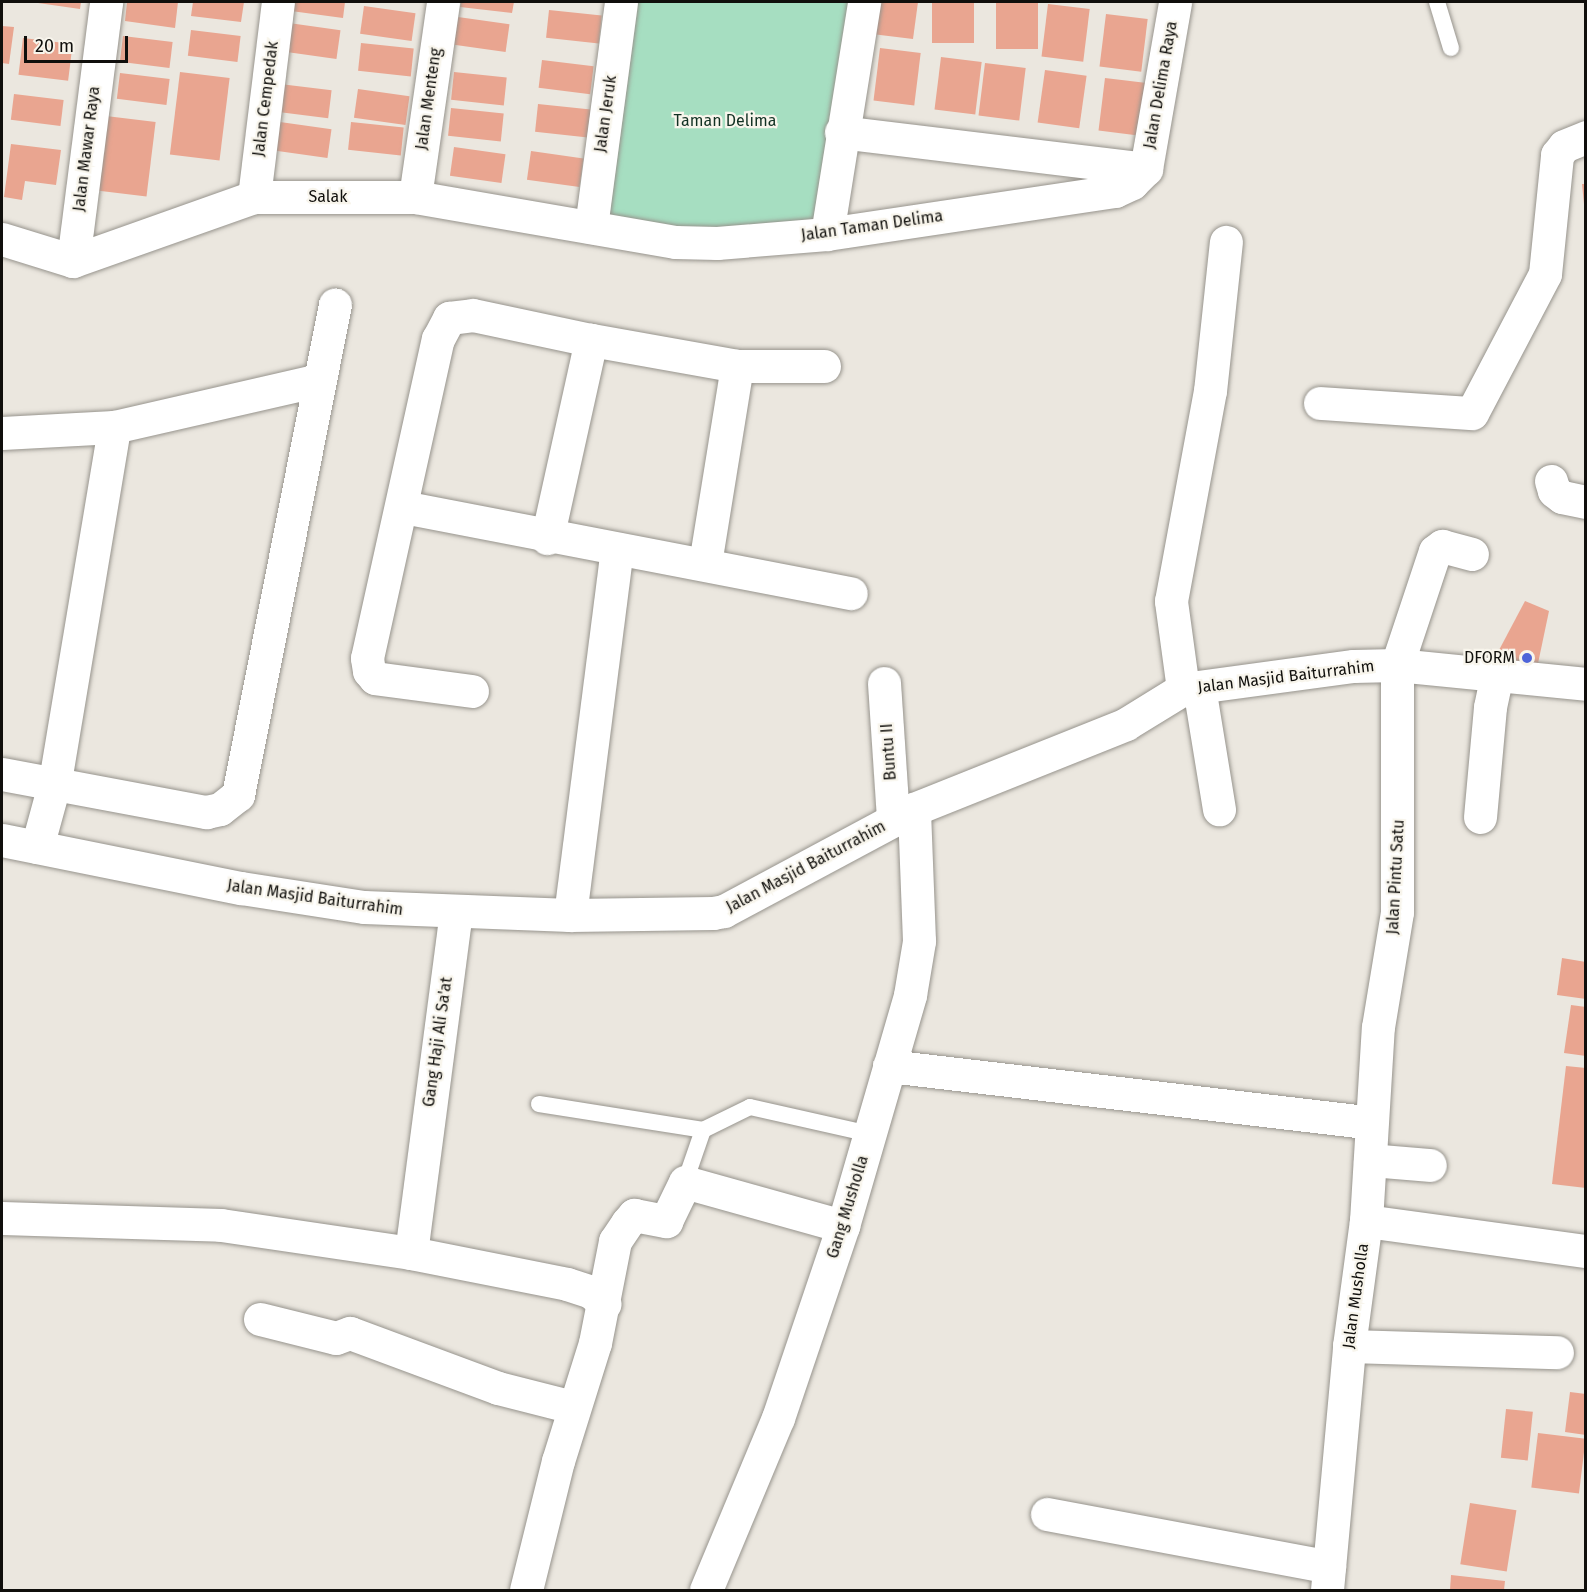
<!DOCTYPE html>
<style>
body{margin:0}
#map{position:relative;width:1587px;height:1592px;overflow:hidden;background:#ebe7df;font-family:"Fira Sans",sans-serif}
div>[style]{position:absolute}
.green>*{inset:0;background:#a6dec1}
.building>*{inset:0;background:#e9a590;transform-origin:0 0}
.roads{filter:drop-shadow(0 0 2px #97948d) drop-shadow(0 0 2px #97948d)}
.service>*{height:16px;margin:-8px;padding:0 8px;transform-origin:8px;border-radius:8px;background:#fff}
.minor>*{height:33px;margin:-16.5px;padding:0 16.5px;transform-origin:16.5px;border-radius:16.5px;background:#fff}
.tertiary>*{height:33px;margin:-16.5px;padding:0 16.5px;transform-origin:16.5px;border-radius:16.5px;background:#fff}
.dots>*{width:16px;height:16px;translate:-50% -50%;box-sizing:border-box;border:3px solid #f8f5ec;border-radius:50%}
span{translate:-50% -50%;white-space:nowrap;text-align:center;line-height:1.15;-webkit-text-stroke:4.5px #f8f5ec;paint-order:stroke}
.street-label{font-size:16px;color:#100f0c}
.park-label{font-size:16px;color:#113123}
.poi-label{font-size:16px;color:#100f0c}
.right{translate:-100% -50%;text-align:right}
.frame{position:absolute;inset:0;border:3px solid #100f0c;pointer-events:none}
.scale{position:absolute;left:24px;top:36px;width:104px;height:27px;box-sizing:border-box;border:3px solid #100f0c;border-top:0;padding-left:8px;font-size:18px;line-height:21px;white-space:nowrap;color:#100f0c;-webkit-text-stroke:4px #f8f5ec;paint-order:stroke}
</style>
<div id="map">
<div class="green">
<div style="clip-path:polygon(621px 2px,865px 2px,827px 234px,591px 227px)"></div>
</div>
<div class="building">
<div style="clip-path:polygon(31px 2px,81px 2px,80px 9px)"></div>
<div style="clip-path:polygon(127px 2px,178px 2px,175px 28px,125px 21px)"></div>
<div style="clip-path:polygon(193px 2px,244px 2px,241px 22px,191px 16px)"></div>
<div style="clip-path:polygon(293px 2px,345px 2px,343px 18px,291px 11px)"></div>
<div style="clip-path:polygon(461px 2px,514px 2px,512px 13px,460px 7px)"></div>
<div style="clip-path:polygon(876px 2px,918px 2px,913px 39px,872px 34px)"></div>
<div style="left:932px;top:2px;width:42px;height:41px"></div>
<div style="left:996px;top:2px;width:42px;height:47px"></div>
<div style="left:1048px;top:4px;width:42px;height:53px;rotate:7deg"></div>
<div style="left:364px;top:6px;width:52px;height:28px;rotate:8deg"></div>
<div style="left:549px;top:10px;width:53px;height:28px;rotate:6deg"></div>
<div style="left:1106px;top:14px;width:42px;height:53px;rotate:7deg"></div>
<div style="left:458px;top:17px;width:52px;height:28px;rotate:8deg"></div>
<div style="left:289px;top:23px;width:52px;height:29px;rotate:8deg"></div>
<div style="clip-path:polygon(2px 26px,14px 27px,9px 64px,2px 63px)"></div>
<div style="left:191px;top:30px;width:50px;height:26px;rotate:7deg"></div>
<div style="left:123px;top:36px;width:50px;height:26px;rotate:7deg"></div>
<div style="left:23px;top:38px;width:50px;height:37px;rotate:7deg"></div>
<div style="left:361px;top:43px;width:53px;height:28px;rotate:6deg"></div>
<div style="left:880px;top:48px;width:41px;height:53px;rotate:7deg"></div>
<div style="left:941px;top:57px;width:41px;height:53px;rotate:7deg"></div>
<div style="left:542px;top:60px;width:52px;height:28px;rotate:7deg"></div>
<div style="left:985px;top:63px;width:41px;height:53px;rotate:7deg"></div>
<div style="left:1045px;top:70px;width:42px;height:53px;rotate:8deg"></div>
<div style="left:180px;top:72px;width:50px;height:83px;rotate:7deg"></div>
<div style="left:454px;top:72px;width:53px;height:28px;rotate:6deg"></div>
<div style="left:120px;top:73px;width:50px;height:26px;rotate:7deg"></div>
<div style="left:1105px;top:78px;width:42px;height:53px;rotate:7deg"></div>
<div style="left:280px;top:84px;width:52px;height:28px;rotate:7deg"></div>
<div style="left:358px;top:89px;width:52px;height:29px;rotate:8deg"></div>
<div style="left:14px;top:94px;width:50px;height:26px;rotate:7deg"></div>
<div style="left:538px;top:104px;width:53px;height:28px;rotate:6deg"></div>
<div style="left:451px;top:108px;width:53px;height:28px;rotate:6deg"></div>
<div style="left:106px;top:116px;width:50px;height:75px;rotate:7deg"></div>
<div style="left:280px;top:122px;width:52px;height:29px;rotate:8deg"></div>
<div style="left:351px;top:122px;width:53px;height:28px;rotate:6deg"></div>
<div style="clip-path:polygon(11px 144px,61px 150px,56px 185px,25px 181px,22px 200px,4px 197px)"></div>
<div style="left:454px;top:147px;width:52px;height:29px;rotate:8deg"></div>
<div style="left:531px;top:151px;width:53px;height:29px;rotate:8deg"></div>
<div style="clip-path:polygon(1582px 184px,1586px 184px,1586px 204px,1584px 204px)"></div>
<div style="clip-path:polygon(1525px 601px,1549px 611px,1536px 673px,1489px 669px)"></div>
<div style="clip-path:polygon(1562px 958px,1586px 962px,1586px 999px,1557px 995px)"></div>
<div style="clip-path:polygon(1571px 1005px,1586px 1007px,1586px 1056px,1564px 1053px)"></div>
<div style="clip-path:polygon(1566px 1066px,1586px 1068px,1586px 1188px,1552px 1184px)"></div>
<div style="clip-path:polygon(1570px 1392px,1586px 1394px,1586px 1435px,1565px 1432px)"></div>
<div style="left:1506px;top:1409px;width:27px;height:49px;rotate:6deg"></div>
<div style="left:1538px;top:1433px;width:48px;height:55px;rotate:7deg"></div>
<div style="left:1470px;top:1503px;width:47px;height:62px;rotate:9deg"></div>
<div style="clip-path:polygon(1451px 1575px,1505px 1581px,1504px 1590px,1450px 1590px)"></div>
</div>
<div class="roads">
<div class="service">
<div style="left:1437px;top:2px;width:48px;rotate:73.1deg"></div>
<div style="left:539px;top:1104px;width:166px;rotate:9deg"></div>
<div style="left:703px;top:1130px;width:52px;rotate:-26.1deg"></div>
<div style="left:750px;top:1107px;width:123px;rotate:12.7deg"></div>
<div style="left:685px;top:1182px;width:55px;rotate:-70.9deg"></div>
</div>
<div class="minor">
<div style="left:841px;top:132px;width:307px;rotate:6.9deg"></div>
<div style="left:1146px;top:169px;width:169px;rotate:-80.1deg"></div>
<div style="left:254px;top:197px;width:196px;rotate:-83deg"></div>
<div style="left:415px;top:197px;width:197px;rotate:-81.8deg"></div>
<div style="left:591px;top:227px;width:227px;rotate:-82.4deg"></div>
<div style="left:827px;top:234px;width:235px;rotate:-80.9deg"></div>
<div style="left:2px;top:239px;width:74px;rotate:17.2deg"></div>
<div style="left:73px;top:261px;width:192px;rotate:-19.5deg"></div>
<div style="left:254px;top:197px;width:161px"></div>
<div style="left:415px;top:197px;width:264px;rotate:9.8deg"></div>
<div style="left:675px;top:242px;width:42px;rotate:1.4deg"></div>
<div style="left:717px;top:243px;width:110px;rotate:-4.7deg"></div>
<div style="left:827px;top:234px;width:291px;rotate:-8.5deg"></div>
<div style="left:1115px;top:191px;width:19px;rotate:-25deg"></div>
<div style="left:1132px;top:183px;width:20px;rotate:-45deg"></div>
<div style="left:73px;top:261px;width:261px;rotate:-82.7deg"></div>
<div style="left:591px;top:340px;width:148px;rotate:10.1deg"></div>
<div style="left:737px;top:366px;width:200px;rotate:99.2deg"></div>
<div style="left:737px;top:366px;width:87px"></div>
<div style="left:1320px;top:403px;width:152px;rotate:3.8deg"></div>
<div style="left:1472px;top:413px;width:157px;rotate:-62.3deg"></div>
<div style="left:1545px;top:274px;width:120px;rotate:-84.2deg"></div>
<div style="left:1557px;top:155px;width:11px;rotate:-52deg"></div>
<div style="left:1564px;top:146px;width:24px;rotate:-22deg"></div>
<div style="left:2px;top:433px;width:112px;rotate:-3.1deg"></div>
<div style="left:114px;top:427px;width:211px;rotate:-12.9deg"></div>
<div style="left:1551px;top:481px;width:10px;rotate:73deg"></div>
<div style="left:1554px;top:491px;width:10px;rotate:37deg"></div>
<div style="left:1562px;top:497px;width:25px;rotate:12deg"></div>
<div style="left:403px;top:507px;width:456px;rotate:10.9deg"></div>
<div style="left:884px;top:683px;width:137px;rotate:86.2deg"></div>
<div style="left:1199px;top:687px;width:124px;rotate:80.7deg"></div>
<div style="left:1183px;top:689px;width:89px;rotate:-97.8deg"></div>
<div style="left:1171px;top:601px;width:214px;rotate:-79.5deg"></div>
<div style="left:1210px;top:391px;width:150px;rotate:-83.9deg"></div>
<div style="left:472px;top:691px;width:98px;rotate:-172.4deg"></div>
<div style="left:375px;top:678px;width:9px;rotate:-131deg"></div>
<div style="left:369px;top:671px;width:13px;rotate:-99deg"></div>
<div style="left:367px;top:658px;width:327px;rotate:-77.5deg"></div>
<div style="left:438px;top:339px;width:24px;rotate:-62deg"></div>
<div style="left:449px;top:318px;width:24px;rotate:-7deg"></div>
<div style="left:473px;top:315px;width:121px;rotate:12deg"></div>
<div style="left:591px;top:340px;width:203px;rotate:102.5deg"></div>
<div style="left:2px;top:774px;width:208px;rotate:10.6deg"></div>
<div style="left:206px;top:812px;width:14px;rotate:-12deg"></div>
<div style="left:220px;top:809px;width:23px;rotate:-38deg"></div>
<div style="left:238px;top:795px;width:500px;rotate:-78.82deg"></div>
<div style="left:1480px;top:817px;width:110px;rotate:-84.8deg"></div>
<div style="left:1490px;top:707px;width:33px;rotate:-78deg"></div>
<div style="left:37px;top:847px;width:68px;rotate:-74.7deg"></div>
<div style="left:55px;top:781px;width:359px;rotate:-80.5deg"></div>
<div style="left:570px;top:915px;width:369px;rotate:-82.7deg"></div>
<div style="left:889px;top:1066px;width:485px;rotate:6.7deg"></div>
<div style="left:1370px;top:1160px;width:60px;rotate:4.8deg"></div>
<div style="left:2px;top:1218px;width:219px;rotate:1.8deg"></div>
<div style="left:221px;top:1225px;width:192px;rotate:8.4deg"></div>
<div style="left:411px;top:1253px;width:159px;rotate:11.2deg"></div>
<div style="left:567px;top:1284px;width:25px;rotate:18deg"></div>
<div style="left:591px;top:1292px;width:18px;rotate:41deg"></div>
<div style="left:1366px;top:1221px;width:222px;rotate:7.8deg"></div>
<div style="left:411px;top:1253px;width:344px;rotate:-82.5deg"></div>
<div style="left:260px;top:1319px;width:78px;rotate:14deg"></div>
<div style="left:336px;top:1338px;width:15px;rotate:-20deg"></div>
<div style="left:350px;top:1333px;width:158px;rotate:20.4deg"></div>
<div style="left:498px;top:1388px;width:77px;rotate:14.2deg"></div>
<div style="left:1349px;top:1346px;width:208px;rotate:1.7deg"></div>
<div style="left:1047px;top:1514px;width:287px;rotate:10.6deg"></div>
<div style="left:526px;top:1590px;width:133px;rotate:-76.1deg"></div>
<div style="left:558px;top:1461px;width:124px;rotate:-72.6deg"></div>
<div style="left:595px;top:1343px;width:104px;rotate:-78.9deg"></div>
<div style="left:615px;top:1241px;width:22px;rotate:-56deg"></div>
<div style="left:627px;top:1223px;width:11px;rotate:-49deg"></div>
<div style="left:634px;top:1215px;width:33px;rotate:11deg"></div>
<div style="left:666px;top:1221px;width:43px;rotate:-64deg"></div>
<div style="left:685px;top:1182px;width:164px;rotate:15.6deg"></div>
<div style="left:706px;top:1590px;width:186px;rotate:-67.3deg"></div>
<div style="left:778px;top:1418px;width:203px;rotate:-71.3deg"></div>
<div style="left:843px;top:1226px;width:241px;rotate:-73.8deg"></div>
<div style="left:910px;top:995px;width:55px;rotate:-80.5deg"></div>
<div style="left:919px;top:941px;width:132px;rotate:-92.2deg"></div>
<div style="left:1327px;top:1590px;width:245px;rotate:-84.8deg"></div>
<div style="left:1349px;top:1346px;width:126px;rotate:-82.3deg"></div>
<div style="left:1366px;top:1221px;width:194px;rotate:-86.5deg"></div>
<div style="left:1378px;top:1027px;width:117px;rotate:-80.6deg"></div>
<div style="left:1397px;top:912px;width:247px;rotate:-90deg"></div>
<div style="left:1397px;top:665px;width:120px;rotate:-71.6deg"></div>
<div style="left:1435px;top:551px;width:9px;rotate:-36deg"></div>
<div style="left:1442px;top:546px;width:31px;rotate:15deg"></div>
</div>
<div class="tertiary">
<div style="left:2px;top:840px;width:244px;rotate:11.4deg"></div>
<div style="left:241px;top:888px;width:124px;rotate:8.8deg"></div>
<div style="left:364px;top:907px;width:206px;rotate:2.2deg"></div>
<div style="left:570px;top:915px;width:143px;rotate:-0.8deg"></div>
<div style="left:713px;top:913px;width:11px;rotate:-10deg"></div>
<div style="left:724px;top:911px;width:216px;rotate:-28.2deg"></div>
<div style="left:914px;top:809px;width:228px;rotate:-21.8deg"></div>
<div style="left:1126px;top:724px;width:67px;rotate:-31.6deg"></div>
<div style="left:1183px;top:689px;width:172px;rotate:-7.7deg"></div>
<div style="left:1353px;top:666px;width:44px;rotate:-1.3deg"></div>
<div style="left:1397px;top:665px;width:190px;rotate:5.7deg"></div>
</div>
</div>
<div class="dots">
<div style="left:1527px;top:658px;background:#4e64d9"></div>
</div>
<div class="street-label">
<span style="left:1161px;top:85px;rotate:-80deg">Jalan Delima Raya</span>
<span style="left:266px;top:99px;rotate:-83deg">Jalan Cempedak</span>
<span style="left:429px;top:99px;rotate:-82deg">Jalan Menteng</span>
<span style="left:606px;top:114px;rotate:-82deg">Jalan Jeruk</span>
<span style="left:87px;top:149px;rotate:-83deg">Jalan Mawar Raya</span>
<span style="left:328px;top:197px">Salak</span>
<span style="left:872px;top:226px;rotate:-8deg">Jalan Taman Delima</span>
<span style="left:1286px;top:677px;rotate:-7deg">Jalan Masjid Baiturrahim</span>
<span style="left:889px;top:752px;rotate:-94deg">Buntu II</span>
<span style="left:806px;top:867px;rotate:-28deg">Jalan Masjid Baiturrahim</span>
<span style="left:1396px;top:877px;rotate:-87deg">Jalan Pintu Satu</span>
<span style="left:315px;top:898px;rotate:8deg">Jalan Masjid Baiturrahim</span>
<span style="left:438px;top:1042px;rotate:-82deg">Gang Haji Ali Sa'at</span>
<span style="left:848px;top:1207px;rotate:-73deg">Gang Musholla</span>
<span style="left:1356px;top:1296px;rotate:-82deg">Jalan Musholla</span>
</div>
<div class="park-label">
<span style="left:725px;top:121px">Taman Delima</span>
</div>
<div class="poi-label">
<span class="right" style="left:1515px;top:658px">DFORM</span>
</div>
<div class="frame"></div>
<div class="scale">20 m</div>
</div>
